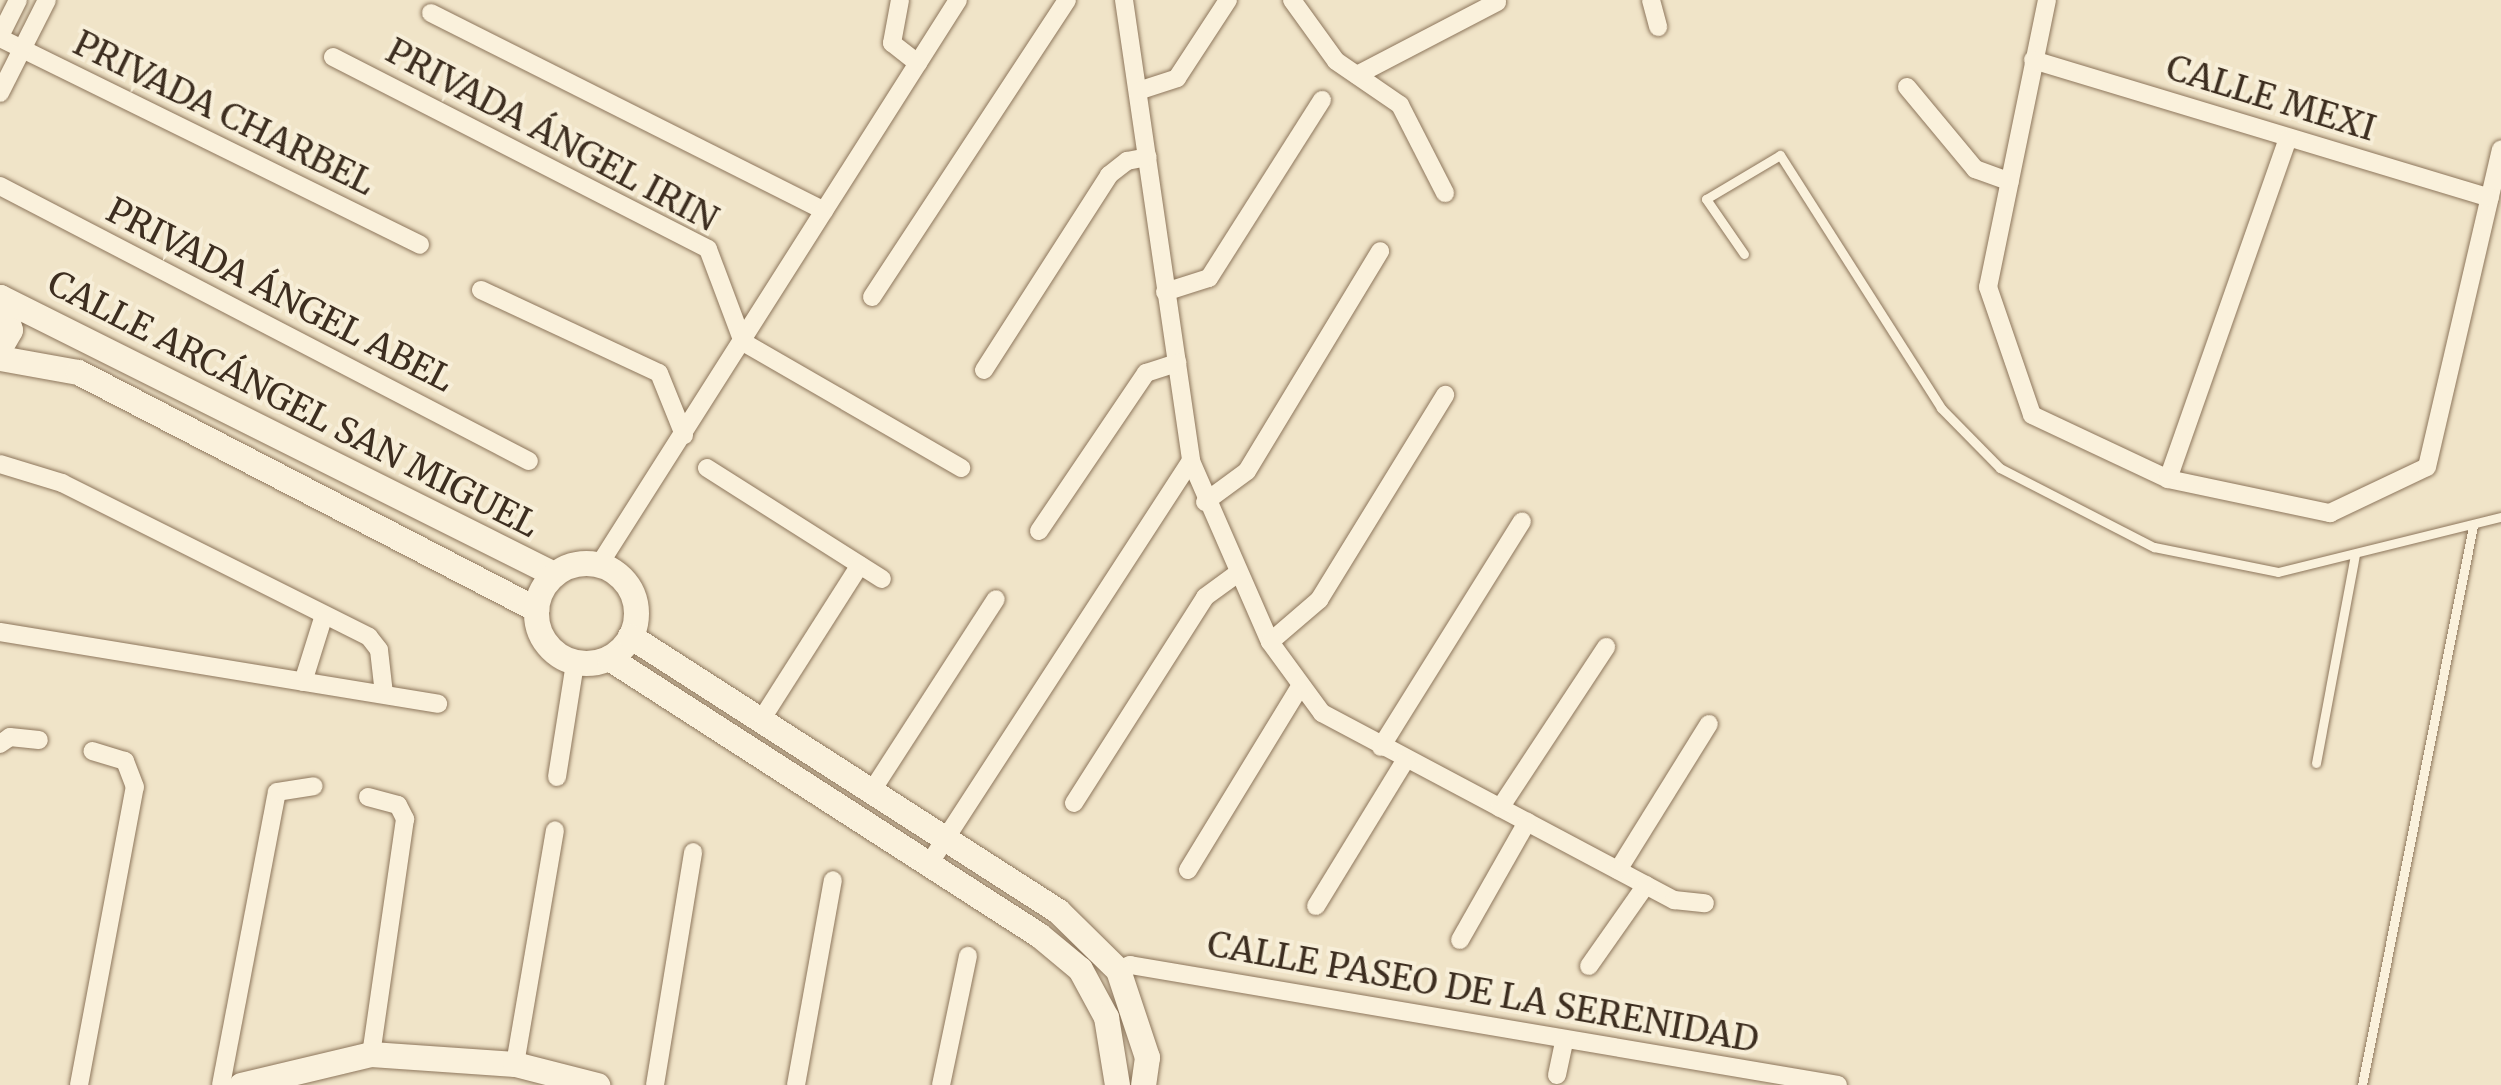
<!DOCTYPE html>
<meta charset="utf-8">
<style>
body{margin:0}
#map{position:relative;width:2501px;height:1085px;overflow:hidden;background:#f0e4c8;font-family:Merriweather,serif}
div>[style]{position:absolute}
.roads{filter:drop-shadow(0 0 2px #8d765c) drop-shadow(0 0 2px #8d765c)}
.lane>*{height:9px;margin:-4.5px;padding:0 4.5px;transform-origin:4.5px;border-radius:4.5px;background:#faf1dc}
.street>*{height:18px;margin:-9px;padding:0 9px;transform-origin:9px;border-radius:9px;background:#faf1dc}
.secondary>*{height:25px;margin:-12.5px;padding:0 12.5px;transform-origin:12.5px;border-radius:12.5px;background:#faf1dc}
.secondary>.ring{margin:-12.5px;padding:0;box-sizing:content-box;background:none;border:25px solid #faf1dc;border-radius:50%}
span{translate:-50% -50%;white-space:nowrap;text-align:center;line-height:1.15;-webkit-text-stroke:8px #f7eed8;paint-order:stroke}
.street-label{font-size:35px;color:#3d2e20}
</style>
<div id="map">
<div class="roads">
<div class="lane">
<div style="left:1744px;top:254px;width:67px;rotate:-124.6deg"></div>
<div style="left:1706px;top:199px;width:86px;rotate:-30.7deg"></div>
<div style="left:1780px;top:155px;width:300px;rotate:57.5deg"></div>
<div style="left:1941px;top:408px;width:84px;rotate:45.5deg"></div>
<div style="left:2000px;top:468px;width:173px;rotate:27.2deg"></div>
<div style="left:2154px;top:547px;width:126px;rotate:11.4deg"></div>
<div style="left:2278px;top:572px;width:230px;rotate:-13.9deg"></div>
<div style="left:2316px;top:763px;width:212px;rotate:-79.4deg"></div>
<div style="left:2362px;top:1085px;width:570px;rotate:-78.77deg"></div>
</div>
<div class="street">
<div style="left:900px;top:0;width:44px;rotate:100.5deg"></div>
<div style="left:892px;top:43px;width:33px;rotate:38deg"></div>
<div style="left:1124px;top:0;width:466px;rotate:81.7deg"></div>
<div style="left:1191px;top:461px;width:197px;rotate:66.4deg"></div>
<div style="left:1270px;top:642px;width:88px;rotate:53.8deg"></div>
<div style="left:1322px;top:713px;width:399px;rotate:28deg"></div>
<div style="left:1674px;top:900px;width:31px;rotate:6deg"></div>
<div style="left:1292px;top:0;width:75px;rotate:54.2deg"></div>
<div style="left:1336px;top:61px;width:78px;rotate:34.5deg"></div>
<div style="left:1400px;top:105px;width:99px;rotate:62.9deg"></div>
<div style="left:1651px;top:0;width:28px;rotate:75deg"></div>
<div style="left:2047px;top:0;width:293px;rotate:101.6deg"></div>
<div style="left:1988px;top:287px;width:135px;rotate:71deg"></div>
<div style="left:2032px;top:415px;width:150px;rotate:25.2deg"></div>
<div style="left:2168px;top:479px;width:166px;rotate:11.9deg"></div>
<div style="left:2330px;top:513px;width:107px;rotate:-25.4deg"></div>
<div style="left:2427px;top:467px;width:326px;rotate:-76.9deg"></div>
<div style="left:431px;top:13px;width:440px;rotate:26.7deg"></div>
<div style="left:0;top:36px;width:40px;rotate:-63.4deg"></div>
<div style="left:0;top:38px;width:468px;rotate:26.2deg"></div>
<div style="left:333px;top:57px;width:421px;rotate:27.1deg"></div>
<div style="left:708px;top:249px;width:99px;rotate:69.4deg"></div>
<div style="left:743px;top:342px;width:252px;rotate:30deg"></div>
<div style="left:2033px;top:60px;width:477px;rotate:16.8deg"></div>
<div style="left:1357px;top:75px;width:158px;rotate:-27.5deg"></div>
<div style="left:1907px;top:87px;width:107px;rotate:50.3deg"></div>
<div style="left:1975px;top:169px;width:37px;rotate:20deg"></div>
<div style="left:1141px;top:90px;width:38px;rotate:-18deg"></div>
<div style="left:1177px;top:78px;width:93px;rotate:-56.8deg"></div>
<div style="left:0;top:93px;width:104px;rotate:-63.2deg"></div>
<div style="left:0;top:186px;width:596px;rotate:27.47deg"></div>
<div style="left:481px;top:290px;width:196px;rotate:25deg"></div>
<div style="left:659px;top:373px;width:67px;rotate:68deg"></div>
<div style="left:1165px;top:292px;width:46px;rotate:-17.7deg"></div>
<div style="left:1209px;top:278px;width:211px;rotate:-57.6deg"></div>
<div style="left:872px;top:297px;width:355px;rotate:-56.7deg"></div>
<div style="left:984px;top:370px;width:232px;rotate:-57.3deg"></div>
<div style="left:1109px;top:175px;width:23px;rotate:-38deg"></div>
<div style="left:1127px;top:161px;width:21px;rotate:-11deg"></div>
<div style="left:0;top:464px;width:65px;rotate:17deg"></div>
<div style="left:62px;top:483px;width:343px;rotate:26.6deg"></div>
<div style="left:369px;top:637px;width:16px;rotate:52deg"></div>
<div style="left:379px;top:650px;width:44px;rotate:83.5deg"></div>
<div style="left:707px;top:468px;width:207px;rotate:32.4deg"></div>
<div style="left:2168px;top:479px;width:361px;rotate:-70.6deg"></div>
<div style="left:1205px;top:502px;width:52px;rotate:-36.4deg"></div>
<div style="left:1247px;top:471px;width:257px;rotate:-58.8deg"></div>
<div style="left:1039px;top:531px;width:191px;rotate:-55.9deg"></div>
<div style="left:1146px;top:373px;width:33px;rotate:-18deg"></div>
<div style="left:599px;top:565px;width:669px;rotate:-57.57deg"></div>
<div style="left:0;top:632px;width:444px;rotate:9.3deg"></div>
<div style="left:1270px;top:642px;width:65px;rotate:-40.6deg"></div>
<div style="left:1319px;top:600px;width:241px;rotate:-58.4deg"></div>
<div style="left:303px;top:682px;width:70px;rotate:-72.6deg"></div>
<div style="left:763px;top:717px;width:180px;rotate:-57.5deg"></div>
<div style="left:0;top:744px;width:12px;rotate:-35deg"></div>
<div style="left:10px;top:737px;width:29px;rotate:6deg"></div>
<div style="left:1381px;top:747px;width:266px;rotate:-58deg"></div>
<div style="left:557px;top:777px;width:115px;rotate:-81deg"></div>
<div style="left:873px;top:789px;width:226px;rotate:-57.1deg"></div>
<div style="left:368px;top:797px;width:31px;rotate:15deg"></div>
<div style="left:398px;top:805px;width:16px;rotate:63deg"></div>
<div style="left:405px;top:819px;width:237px;rotate:98.2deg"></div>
<div style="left:1074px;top:803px;width:244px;rotate:-57.5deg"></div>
<div style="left:1205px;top:597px;width:41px;rotate:-36deg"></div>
<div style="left:1500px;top:808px;width:193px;rotate:-56.6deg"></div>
<div style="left:929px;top:864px;width:481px;rotate:-57deg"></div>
<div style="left:1188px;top:870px;width:213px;rotate:-58.6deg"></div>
<div style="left:1618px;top:870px;width:172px;rotate:-58.1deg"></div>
<div style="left:1316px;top:906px;width:172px;rotate:-58.5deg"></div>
<div style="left:1460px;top:940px;width:136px;rotate:-60.4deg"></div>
<div style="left:1589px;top:966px;width:99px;rotate:-54.9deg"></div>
<div style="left:1118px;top:970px;width:13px;rotate:-23deg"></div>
<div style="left:1130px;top:965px;width:718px;rotate:9.62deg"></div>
<div style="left:515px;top:1064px;width:237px;rotate:-80.3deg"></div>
<div style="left:1557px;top:1075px;width:35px;rotate:-78deg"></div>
<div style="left:79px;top:1085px;width:303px;rotate:-79.4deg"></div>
<div style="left:135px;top:787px;width:28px;rotate:-111deg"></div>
<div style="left:125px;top:761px;width:34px;rotate:-163deg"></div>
<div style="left:221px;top:1085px;width:298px;rotate:-79.2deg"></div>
<div style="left:277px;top:792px;width:37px;rotate:-9deg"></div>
<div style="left:655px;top:1085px;width:236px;rotate:-80.7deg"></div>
<div style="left:796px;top:1085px;width:208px;rotate:-79.8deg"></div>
<div style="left:941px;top:1085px;width:132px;rotate:-78.2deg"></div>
</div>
<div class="secondary">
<div style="left:0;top:297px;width:619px;rotate:26.57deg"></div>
<div style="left:0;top:297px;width:34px;rotate:73deg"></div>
<div style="left:10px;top:330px;width:20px;rotate:120deg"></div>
<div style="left:0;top:358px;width:79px;rotate:10.2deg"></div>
<div style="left:78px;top:372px;width:516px;rotate:27.36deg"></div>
<div class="ring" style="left:536px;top:563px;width:75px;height:75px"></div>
<div style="left:630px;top:636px;width:509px;rotate:32.72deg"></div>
<div style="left:1058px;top:911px;width:84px;rotate:44.5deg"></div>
<div style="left:1118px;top:970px;width:92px;rotate:71.6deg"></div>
<div style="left:1147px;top:1057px;width:28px;rotate:98deg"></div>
<div style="left:609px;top:658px;width:511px;rotate:32.79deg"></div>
<div style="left:1039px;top:935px;width:53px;rotate:39.7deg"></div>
<div style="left:1080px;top:969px;width:55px;rotate:61.6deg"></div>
<div style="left:1106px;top:1017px;width:69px;rotate:80.8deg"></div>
<div style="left:241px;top:1085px;width:134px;rotate:-13.4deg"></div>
<div style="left:371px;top:1054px;width:144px;rotate:4deg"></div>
<div style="left:515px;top:1064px;width:85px;rotate:14.4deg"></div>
</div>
</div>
<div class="street-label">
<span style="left:2271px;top:98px;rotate:17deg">CALLE MEXI</span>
<span style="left:224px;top:113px;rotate:26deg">PRIVADA CHARBEL</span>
<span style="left:552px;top:135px;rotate:28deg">PRIVADA ÁNGEL IRIN</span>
<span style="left:280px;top:295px;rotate:27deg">PRIVADA ÁNGEL ABEL</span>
<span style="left:293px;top:404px;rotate:27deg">CALLE ARCÁNGEL SAN MIGUEL</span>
<span style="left:1483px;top:992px;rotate:10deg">CALLE PASEO DE LA SERENIDAD</span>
</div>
</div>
